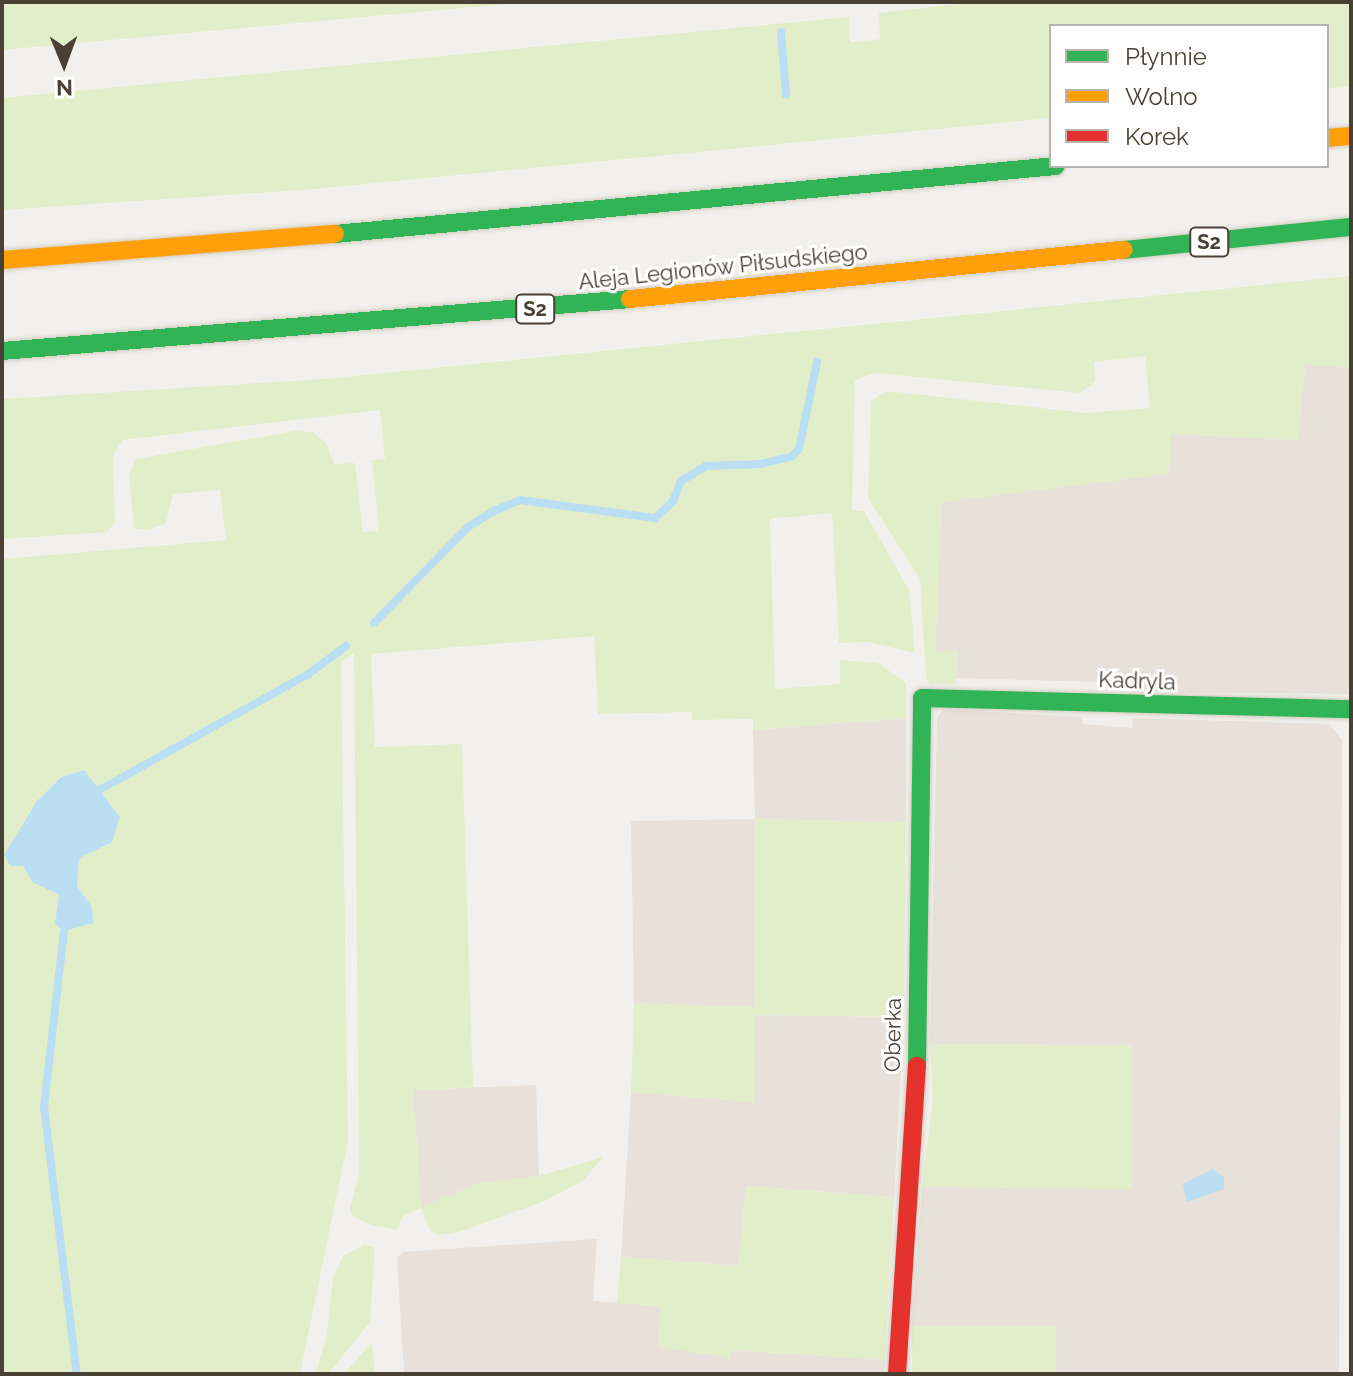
<!DOCTYPE html>
<meta charset="utf-8">
<style>
body{margin:0}
#map{position:relative;width:1353px;height:1376px;overflow:hidden;background:#f2f0ec;font-family:Raleway,sans-serif}
div>[style]{position:absolute}
.residential>*{inset:0;background:#e7e1d9}
.green>*{inset:0;background:#e2eeca;transform-origin:0 0}
.water>*{inset:0;background:#badff2}
.stream>*{height:8px;margin:-4px;padding:0 4px;transform-origin:4px;border-radius:4px;background:#badff2}
.roads{filter:drop-shadow(0 0 2px #d2cdc2) drop-shadow(0 0 2px #d2cdc2)}
.fast>*{height:18px;margin:-9px;padding:0 9px;transform-origin:9px;border-radius:9px;background:#30b455}
.slow>*{height:18px;margin:-9px;padding:0 9px;transform-origin:9px;border-radius:9px;background:#ff9f0a}
.jam>*{height:18px;margin:-9px;padding:0 9px;transform-origin:9px;border-radius:9px;background:#e5322d}
span{translate:-50% -50%;white-space:nowrap;text-align:center;line-height:1.15;-webkit-text-stroke:6px #fff;paint-order:stroke}
.shield-label span{padding:2px 6px;background:#fff;border:2px solid;border-radius:6px;-webkit-text-stroke-width:0}
.shield-label{font-size:20px;color:#4a4136;font-weight:700}
.street-label{font-size:22px;color:#4a4136}
.frame{position:absolute;inset:0;border:4px solid #4a4136;pointer-events:none}
.legend{position:absolute;left:1049px;top:24px;width:280px;height:144px;box-sizing:border-box;background:#fff;border:2px solid #b7b3af;margin:0;padding:10px 14px;list-style:none;font-size:24px;color:#4a4136}
.legend li{display:flex;align-items:center;gap:16px;height:40px}
.legend b{width:40px;border:2px solid #b7b3af}
.north{position:absolute;left:24px;top:24px;width:80px;height:80px;-webkit-text-stroke:6px #fff;paint-order:stroke;rotate:179deg;font-size:22px;font-weight:700;line-height:32px;text-align:center;color:#4a4136}
.north::after{content:'';display:block;margin:auto;width:28px;height:36px;background:#4a4136;clip-path:polygon(50% 0,100% 100%,50% 72%,0 100%)}
</style>
<div id="map">
<div class="residential">
<div style="clip-path:polygon(1305px 365px,1351px 367px,1351px 694px,1134px 692px,1133px 683px,956px 678px,958px 651px,935px 652px,941px 501px,1168px 474px,1170px 434px,1298px 440px)"></div>
<div style="clip-path:polygon(945px 709px,1082px 717px,1083px 724px,1132px 728px,1133px 718px,1329px 724px,1342px 740px,1339px 1374px,1056px 1374px,1056px 1326px,912px 1326px,922px 1187px,1132px 1188px,1132px 1045px,930px 1044px,937px 717px)"></div>
<div style="clip-path:polygon(906px 718px,906px 822px,755px 819px,754px 1008px,634px 1003px,631px 821px,755px 819px,753px 730px)"></div>
<div style="clip-path:polygon(754px 1015px,904px 1017px,894px 1197px,746px 1186px,739px 1266px,621px 1257px,631px 1092px,753px 1102px)"></div>
<div style="clip-path:polygon(536px 1085px,539px 1176px,477px 1184px,421px 1208px,413px 1090px)"></div>
<div style="clip-path:polygon(597px 1239px,593px 1301px,661px 1306px,730px 1358px,731px 1350px,885px 1360px,884px 1374px,404px 1374px,397px 1258px,403px 1252px)"></div>
</div>
<div class="green">
<div style="clip-path:polygon(2px 2px,529px 2px,2px 50px)"></div>
<div style="clip-path:polygon(975px 2px,1351px 2px,1351px 86px,1327px 89px,1327px 26px,1051px 26px,1051px 118px,303px 190px,2px 210px,2px 98px,849px 17px,850px 42px,866px 41px,880px 39px,879px 13px)"></div>
<div style="clip-path:polygon(evenodd,1351px 276px,1351px 367px,1305px 365px,1298px 440px,1171px 434px,1168px 474px,942px 502px,935px 651px,958px 651px,956px 684px,930px 684px,926px 678px,920px 579px,868px 498px,871px 401px,884px 392px,896px 392px,1086px 413px,1150px 408px,1145px 356px,1094px 362px,1095px 381px,1081px 393px,875px 373px,855px 380px,852px 510px,864px 511px,909px 590px,915px 653px,868px 642px,839px 643px,832px 513px,770px 519px,775px 689px,840px 684px,840px 660px,878px 663px,906px 683px,906px 718px,753px 730px,753px 719px,692px 720px,692px 712px,598px 714px,594px 636px,371px 654px,375px 747px,462px 744px,473px 1087px,413px 1091px,421px 1207px,477px 1184px,539px 1176px,603px 1157px,584px 1180px,545px 1201px,462px 1231px,439px 1235px,430px 1231px,421px 1208px,403px 1216px,397px 1230px,371px 1225px,352px 1216px,350px 1209px,359px 1173px,354px 653px,341px 662px,348px 1140px,300px 1374px,2px 1374px,2px 559px,226px 540px,220px 490px,173px 494px,166px 523px,149px 530px,134px 528px,129px 475px,136px 459px,295px 431px,313px 432px,326px 443px,334px 464px,355px 463px,363px 532px,379px 531px,372px 460px,385px 459px,380px 410px,122px 440px,113px 456px,115px 523px,107px 532px,2px 539px,2px 399px,324px 379px,1351px 276px,84px 770px,120px 817px,79px 858px,77px 886px,92px 907px,65px 931px,56px 924px,59px 895px,32px 882px,23px 866px,37px 801px,60px 777px,84px 770px)"></div>
<div style="clip-path:polygon(755px 819px,906px 822px,904px 1017px,755px 1015px,753px 1102px,631px 1092px,634px 1003px,754px 1007px)"></div>
<div style="clip-path:polygon(930px 1044px,1132px 1045px,1132px 1189px,922px 1187px,933px 1100px)"></div>
<div style="clip-path:polygon(746px 1186px,894px 1197px,885px 1360px,732px 1350px,730px 1358px,658px 1347px,661px 1306px,617px 1303px,621px 1257px,739px 1266px)"></div>
<div style="clip-path:polygon(365px 1244px,374px 1248px,374px 1258px,370px 1322px,328px 1374px,315px 1374px,326px 1339px,333px 1278px,343px 1256px)"></div>
<div style="left:912px;top:1326px;width:144px;height:48px"></div>
<div style="clip-path:polygon(372px 1342px,375px 1374px,344px 1374px)"></div>
</div>
<div class="water">
<div style="clip-path:polygon(84px 770px,120px 817px,112px 842px,79px 858px,77px 886px,92px 907px,93px 923px,64px 931px,55px 924px,59px 895px,32px 882px,23px 866px,10px 866px,4px 855px,37px 801px,61px 777px)"></div>
<div style="clip-path:polygon(1213px 1169px,1224px 1177px,1224px 1189px,1187px 1202px,1183px 1184px)"></div>
</div>
<div class="stream">
<div style="left:781px;top:32px;width:63px;rotate:85.5deg"></div>
<div style="left:374px;top:623px;width:134px;rotate:-45.6deg"></div>
<div style="left:468px;top:527px;width:31px;rotate:-32deg"></div>
<div style="left:494px;top:511px;width:28px;rotate:-23deg"></div>
<div style="left:520px;top:500px;width:136px;rotate:7.6deg"></div>
<div style="left:655px;top:518px;width:25px;rotate:-43deg"></div>
<div style="left:673px;top:501px;width:22px;rotate:-68deg"></div>
<div style="left:681px;top:481px;width:29px;rotate:-31deg"></div>
<div style="left:706px;top:466px;width:55px;rotate:-2.1deg"></div>
<div style="left:761px;top:464px;width:32px;rotate:-14deg"></div>
<div style="left:792px;top:456px;width:10px;rotate:-45deg"></div>
<div style="left:799px;top:449px;width:89px;rotate:-78.3deg"></div>
<div style="left:101px;top:789px;width:235px;rotate:-29deg"></div>
<div style="left:307px;top:675px;width:49px;rotate:-36.6deg"></div>
<div style="left:64px;top:931px;width:177px;rotate:96.5deg"></div>
<div style="left:44px;top:1107px;width:269px;rotate:83deg"></div>
</div>
<div class="roads">
<div class="fast">
<div style="left:335px;top:234px;width:724px;rotate:-5.39deg"></div>
<div style="left:1124px;top:250px;width:228px;rotate:-5.8deg"></div>
<div style="left:2px;top:351px;width:630px;rotate:-4.73deg"></div>
<div style="left:917px;top:1066px;width:368px;rotate:-89.2deg"></div>
<div style="left:922px;top:698px;width:429px;rotate:1.5deg"></div>
</div>
<div class="slow">
<div style="left:1327px;top:138px;width:24px;rotate:-5deg"></div>
<div style="left:2px;top:260px;width:334px;rotate:-4.5deg"></div>
<div style="left:630px;top:299px;width:496px;rotate:-5.7deg"></div>
</div>
<div class="jam">
<div style="left:897px;top:1374px;width:309px;rotate:-86.3deg"></div>
</div>
</div>
<div class="shield-label">
<span style="left:1209px;top:242px">S2</span>
<span style="left:535px;top:309px">S2</span>
</div>
<div class="street-label">
<span style="left:723px;top:267px;rotate:-6deg">Aleja Legionów Piłsudskiego</span>
<span style="left:1137px;top:681px;rotate:2deg">Kadryla</span>
<span style="left:893px;top:1035px;rotate:-89deg">Oberka</span>
</div>
<div class="frame"></div>
<ul class="legend">
<li><b style="height:10px;background:#30b455"></b>Płynnie</li>
<li><b style="height:10px;background:#ff9f0a"></b>Wolno</li>
<li><b style="height:10px;background:#e5322d"></b>Korek</li>
</ul>
<div class="north">N</div>
</div>
